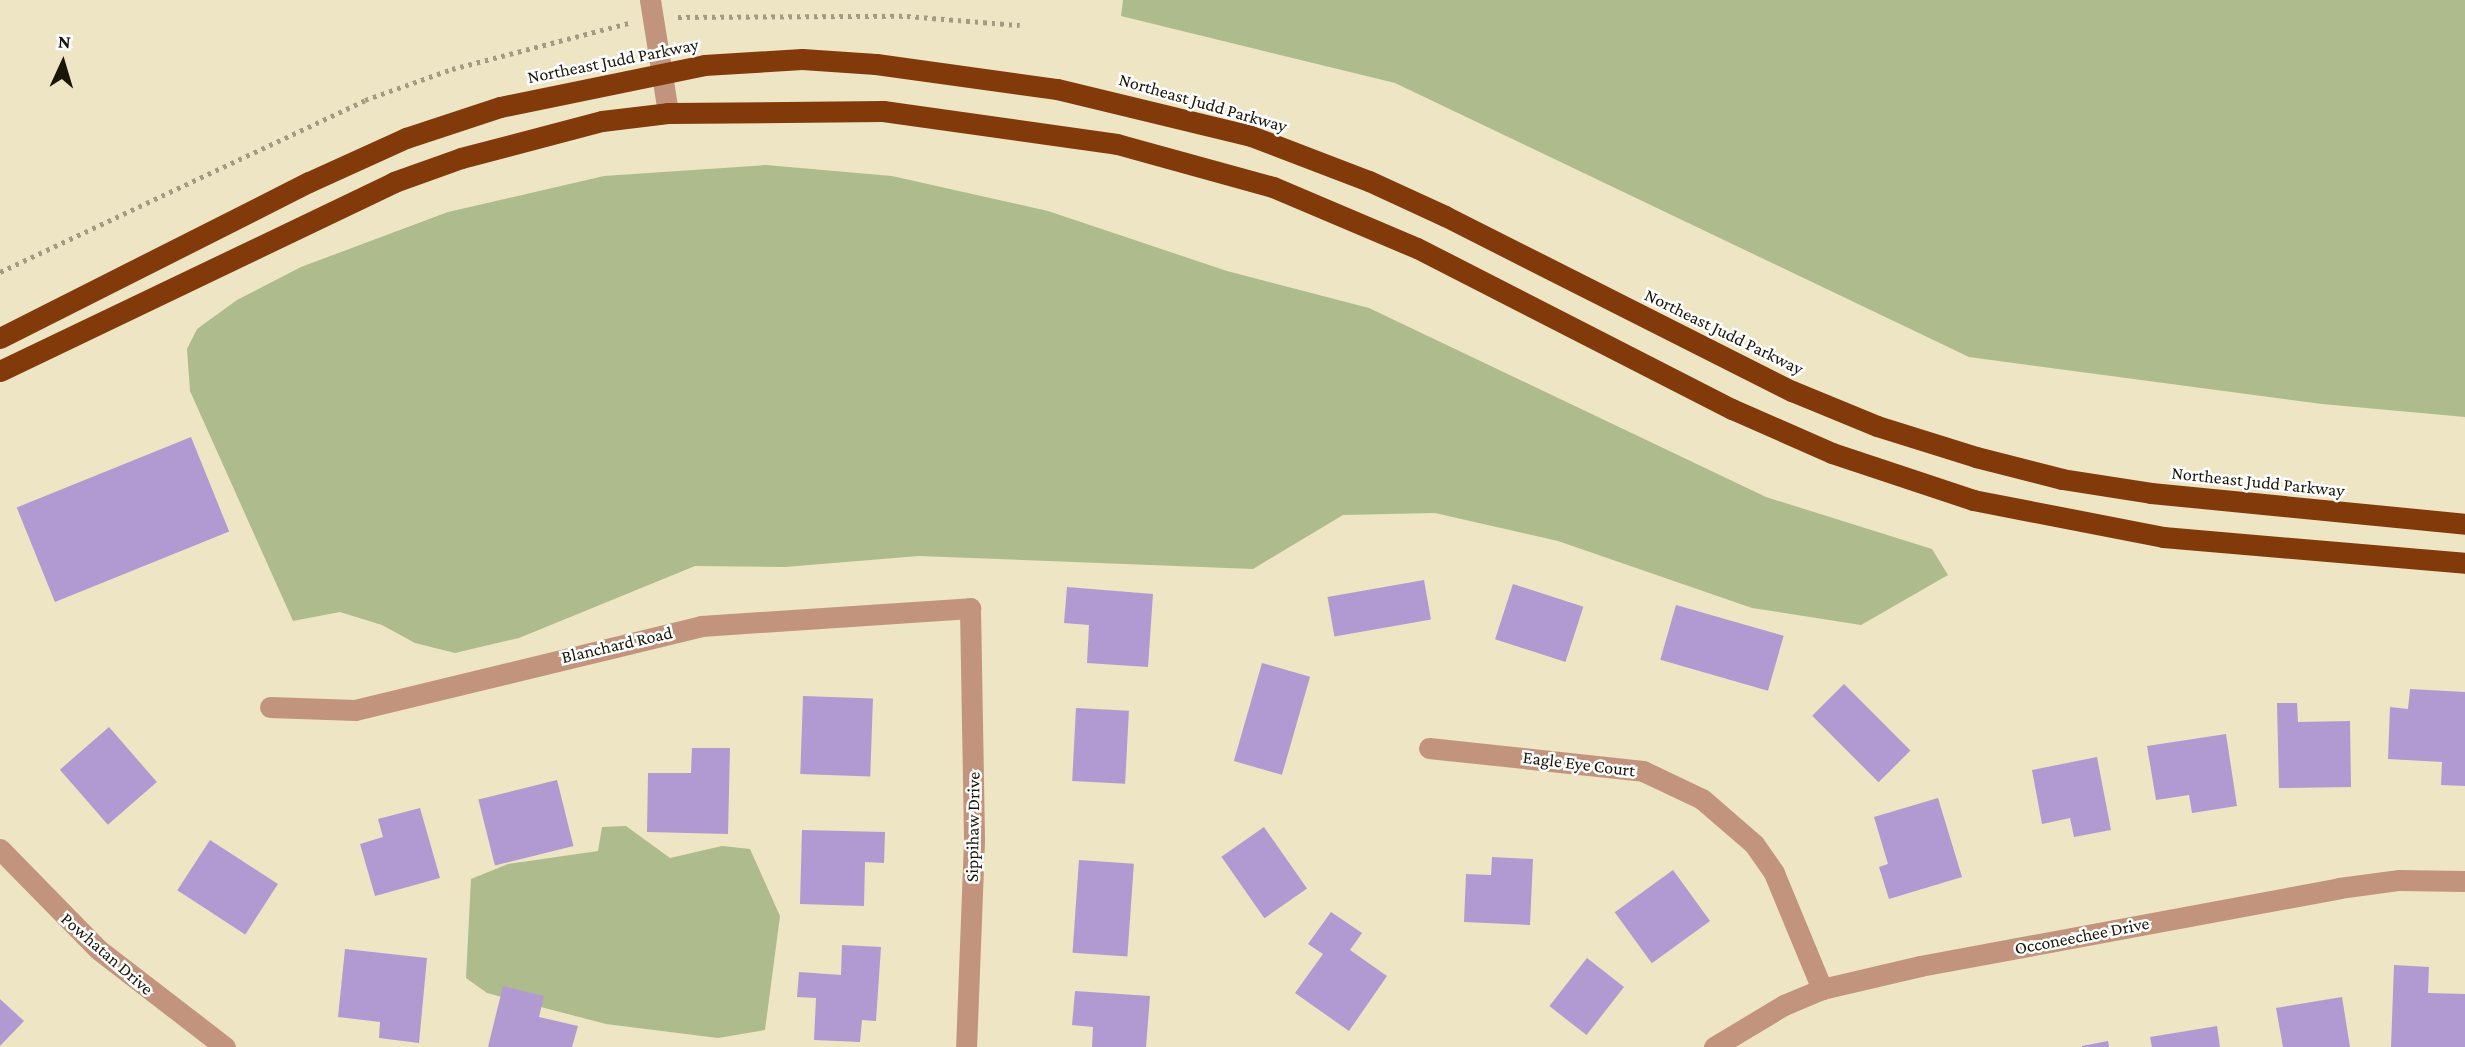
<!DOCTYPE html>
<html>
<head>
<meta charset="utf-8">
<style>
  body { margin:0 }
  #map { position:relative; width:2465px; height:1047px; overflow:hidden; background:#ede5c3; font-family:"Crimson Pro",serif }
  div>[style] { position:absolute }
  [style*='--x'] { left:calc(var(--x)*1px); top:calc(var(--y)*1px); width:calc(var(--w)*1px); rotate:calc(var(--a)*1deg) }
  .green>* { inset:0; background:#aebc8d }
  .building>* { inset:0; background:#b19ad1; transform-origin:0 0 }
  .path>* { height:4.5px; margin-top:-2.25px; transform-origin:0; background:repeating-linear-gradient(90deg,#a29b81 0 3.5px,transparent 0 8.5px) }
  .street>* { height:21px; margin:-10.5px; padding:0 10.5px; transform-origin:10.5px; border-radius:10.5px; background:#c2947d }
  .highway>* { height:21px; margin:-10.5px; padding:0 10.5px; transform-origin:10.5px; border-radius:10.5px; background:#833a0a }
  span { translate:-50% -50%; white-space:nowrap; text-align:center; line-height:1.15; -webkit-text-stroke:5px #fff; paint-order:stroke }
  .street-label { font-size:18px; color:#191609 }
  .north { position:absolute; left:28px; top:28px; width:70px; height:70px; -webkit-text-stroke:5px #fff; paint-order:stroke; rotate:4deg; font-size:19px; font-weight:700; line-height:28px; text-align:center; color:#191609 }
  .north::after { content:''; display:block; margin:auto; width:24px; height:32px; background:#191609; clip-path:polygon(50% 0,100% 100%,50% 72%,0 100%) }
</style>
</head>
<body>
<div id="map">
  <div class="green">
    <i style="clip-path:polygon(1123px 0,2465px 0,2465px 417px,2322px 404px,1969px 357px,1395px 83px,1121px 16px)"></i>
    <i style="clip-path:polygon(766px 165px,892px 176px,1048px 211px,1227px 271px,1369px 308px,1766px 497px,1932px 549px,1948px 575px,1861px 625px,1752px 608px,1558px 541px,1435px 513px,1343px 515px,1253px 569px,919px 556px,785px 567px,695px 566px,519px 638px,455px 653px,415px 643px,382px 625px,340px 612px,293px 621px,190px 391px,187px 349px,197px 329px,237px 300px,301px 267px,448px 212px,604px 176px)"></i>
    <i style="clip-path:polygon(626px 826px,670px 858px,722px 846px,750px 849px,780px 916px,765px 1030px,718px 1038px,606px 1024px,487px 993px,466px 978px,471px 879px,508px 864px,598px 851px,602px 827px)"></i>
  </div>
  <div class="building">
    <i style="left:191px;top:437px;width:102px;height:188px;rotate:68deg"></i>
    <i style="left:1424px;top:580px;width:40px;height:98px;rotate:80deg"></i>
    <i style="left:1513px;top:584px;width:74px;height:58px;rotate:18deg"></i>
    <i style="clip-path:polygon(1067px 587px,1153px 594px,1148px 667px,1087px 663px,1089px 625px,1064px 623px)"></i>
    <i style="left:1676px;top:605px;width:112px;height:57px;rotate:16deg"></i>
    <i style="left:1262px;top:663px;width:50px;height:102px;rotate:16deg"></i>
    <i style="left:1844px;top:684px;width:94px;height:45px;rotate:45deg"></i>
    <i style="clip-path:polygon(2410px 689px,2465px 692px,2465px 786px,2441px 785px,2442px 762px,2388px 759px,2390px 707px,2408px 709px)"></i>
    <i style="left:803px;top:696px;width:70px;height:78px;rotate:2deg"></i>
    <i style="clip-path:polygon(2277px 703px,2297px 703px,2298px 722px,2350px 721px,2351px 787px,2279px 788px)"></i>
    <i style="left:1076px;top:708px;width:53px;height:73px;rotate:3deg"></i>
    <i style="left:109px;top:727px;width:73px;height:65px;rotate:49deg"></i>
    <i style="clip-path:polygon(2226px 734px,2237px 806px,2192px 813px,2189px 795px,2156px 800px,2147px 746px)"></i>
    <i style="clip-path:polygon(692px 748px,730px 748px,728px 834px,647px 832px,648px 773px,691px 773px)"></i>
    <i style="clip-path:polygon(2097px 757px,2111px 830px,2074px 837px,2070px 818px,2042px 824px,2032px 770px)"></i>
    <i style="left:557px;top:780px;width:68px;height:81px;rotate:76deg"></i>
    <i style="clip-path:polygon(1938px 798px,1962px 877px,1889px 899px,1879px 867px,1888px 864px,1874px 817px)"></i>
    <i style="clip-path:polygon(420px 808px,440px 878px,375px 896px,360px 844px,383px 837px,378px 819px)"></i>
    <i style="left:1264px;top:827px;width:75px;height:52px;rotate:55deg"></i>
    <i style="clip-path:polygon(802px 830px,885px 832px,884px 863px,865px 862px,864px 906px,800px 904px)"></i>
    <i style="left:210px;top:840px;width:81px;height:60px;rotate:33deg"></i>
    <i style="clip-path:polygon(1492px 857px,1533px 859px,1530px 925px,1464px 922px,1466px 874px,1491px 875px)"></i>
    <i style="left:1079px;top:860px;width:55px;height:93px;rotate:4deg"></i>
    <i style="left:1673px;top:870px;width:63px;height:72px;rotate:54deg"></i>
    <i style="clip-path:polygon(1331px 912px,1362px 933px,1350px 950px,1387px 976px,1349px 1031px,1295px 993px,1323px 954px,1308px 944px)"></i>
    <i style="clip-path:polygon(842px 945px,881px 947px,876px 1021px,862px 1020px,860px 1042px,814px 1040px,816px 998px,797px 997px,799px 972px,841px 975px)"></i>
    <i style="clip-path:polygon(345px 949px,427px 958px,419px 1043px,379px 1038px,380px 1022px,338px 1017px)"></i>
    <i style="left:1587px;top:958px;width:47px;height:61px;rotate:38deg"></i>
    <i style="clip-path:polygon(2394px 965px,2429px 967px,2428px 993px,2465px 994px,2465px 1047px,2391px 1047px)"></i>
    <i style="clip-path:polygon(503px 986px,544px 996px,539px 1017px,578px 1026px,572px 1047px,488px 1047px)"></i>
    <i style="clip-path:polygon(1075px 991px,1150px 996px,1146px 1047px,1092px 1047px,1093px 1027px,1072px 1025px)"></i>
    <i style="clip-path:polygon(2342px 997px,2350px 1047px,2283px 1047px,2276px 1008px)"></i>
    <i style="clip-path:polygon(0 999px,24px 1021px,0 1046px)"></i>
    <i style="clip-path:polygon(2217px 1026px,2220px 1047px,2152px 1047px,2150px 1037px)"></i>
    <i style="clip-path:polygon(2108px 1041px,2109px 1047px,2082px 1047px,2082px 1046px)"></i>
  </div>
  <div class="path">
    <i style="--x:678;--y:17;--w:229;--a:-0.3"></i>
    <i style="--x:907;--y:16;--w:113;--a:4.6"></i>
    <i style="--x:0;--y:272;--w:403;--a:-25.2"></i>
    <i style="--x:365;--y:100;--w:92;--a:-19.6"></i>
    <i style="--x:452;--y:69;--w:182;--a:-14.6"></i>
  </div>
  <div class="street">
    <i style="--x:650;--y:0;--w:114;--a:80.9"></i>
    <i style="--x:270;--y:707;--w:85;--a:2"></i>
    <i style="--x:355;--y:710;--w:356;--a:-13.6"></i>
    <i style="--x:701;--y:626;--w:270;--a:-3.8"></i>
    <i style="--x:970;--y:608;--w:233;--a:89"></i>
    <i style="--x:974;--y:841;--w:206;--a:92.2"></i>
    <i style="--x:1429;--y:748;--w:215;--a:6.1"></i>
    <i style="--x:1643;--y:771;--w:65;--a:25.4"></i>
    <i style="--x:1702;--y:799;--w:69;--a:40.9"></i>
    <i style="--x:1754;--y:844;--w:35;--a:55"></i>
    <i style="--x:1774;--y:873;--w:126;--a:67.5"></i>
    <i style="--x:0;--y:849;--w:141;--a:45.6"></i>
    <i style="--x:99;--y:950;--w:159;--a:37.6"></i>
    <i style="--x:1714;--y:1047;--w:82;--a:-31"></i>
    <i style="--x:1784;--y:1005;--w:41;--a:-22.8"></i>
    <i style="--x:1822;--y:989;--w:101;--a:-13.2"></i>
    <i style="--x:1920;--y:966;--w:426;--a:-10.5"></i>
    <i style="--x:2339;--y:888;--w:61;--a:-7.6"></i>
    <i style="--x:2399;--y:880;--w:66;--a:0.9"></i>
  </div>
  <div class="highway">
    <i style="--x:0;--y:338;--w:346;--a:-26.8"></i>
    <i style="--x:309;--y:182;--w:107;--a:-24.4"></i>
    <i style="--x:406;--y:138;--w:99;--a:-18.3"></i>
    <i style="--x:500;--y:107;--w:208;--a:-11.6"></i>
    <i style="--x:704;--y:65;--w:98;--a:-3.5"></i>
    <i style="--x:802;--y:59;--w:74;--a:3.9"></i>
    <i style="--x:876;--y:64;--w:183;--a:7.9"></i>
    <i style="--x:1057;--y:89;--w:200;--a:13.6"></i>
    <i style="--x:1251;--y:136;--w:126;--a:20.9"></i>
    <i style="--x:1369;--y:181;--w:84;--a:24.7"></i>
    <i style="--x:1445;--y:216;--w:389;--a:26.8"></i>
    <i style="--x:1792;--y:391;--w:92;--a:22.4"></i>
    <i style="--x:1877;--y:426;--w:104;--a:17.4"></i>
    <i style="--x:1976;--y:457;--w:89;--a:14.3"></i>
    <i style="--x:2062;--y:479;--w:90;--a:8.9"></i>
    <i style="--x:2151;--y:493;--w:316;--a:5.6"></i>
    <i style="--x:0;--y:371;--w:437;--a:-25.6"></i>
    <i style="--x:394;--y:182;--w:71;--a:-19.7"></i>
    <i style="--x:461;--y:158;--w:146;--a:-14.7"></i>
    <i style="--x:602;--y:121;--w:66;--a:-6.9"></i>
    <i style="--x:668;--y:113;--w:215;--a:-0.5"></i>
    <i style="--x:883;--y:111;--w:236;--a:8"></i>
    <i style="--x:1117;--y:144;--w:162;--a:15.4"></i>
    <i style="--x:1273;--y:187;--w:156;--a:23"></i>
    <i style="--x:1417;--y:248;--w:354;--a:27.1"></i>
    <i style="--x:1732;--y:409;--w:109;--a:23.7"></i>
    <i style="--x:1832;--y:453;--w:149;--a:18.4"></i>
    <i style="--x:1973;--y:500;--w:194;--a:11"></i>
    <i style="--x:2163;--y:537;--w:303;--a:4.9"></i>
  </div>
  <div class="street-label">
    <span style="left:613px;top:61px;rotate:-11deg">Northeast Judd Parkway</span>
    <span style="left:1203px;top:103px;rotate:16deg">Northeast Judd Parkway</span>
    <span style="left:1724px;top:332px;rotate:26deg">Northeast Judd Parkway</span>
    <span style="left:2258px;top:482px;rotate:6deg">Northeast Judd Parkway</span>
    <span style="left:617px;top:645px;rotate:-13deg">Blanchard Road</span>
    <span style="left:1579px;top:764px;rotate:7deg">Eagle Eye Court</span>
    <span style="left:973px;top:827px;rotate:-89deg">Sippihaw Drive</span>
    <span style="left:2082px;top:936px;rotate:-11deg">Occoneechee Drive</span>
    <span style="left:107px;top:954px;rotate:41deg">Powhatan Drive</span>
  </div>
  <div class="north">N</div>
</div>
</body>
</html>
